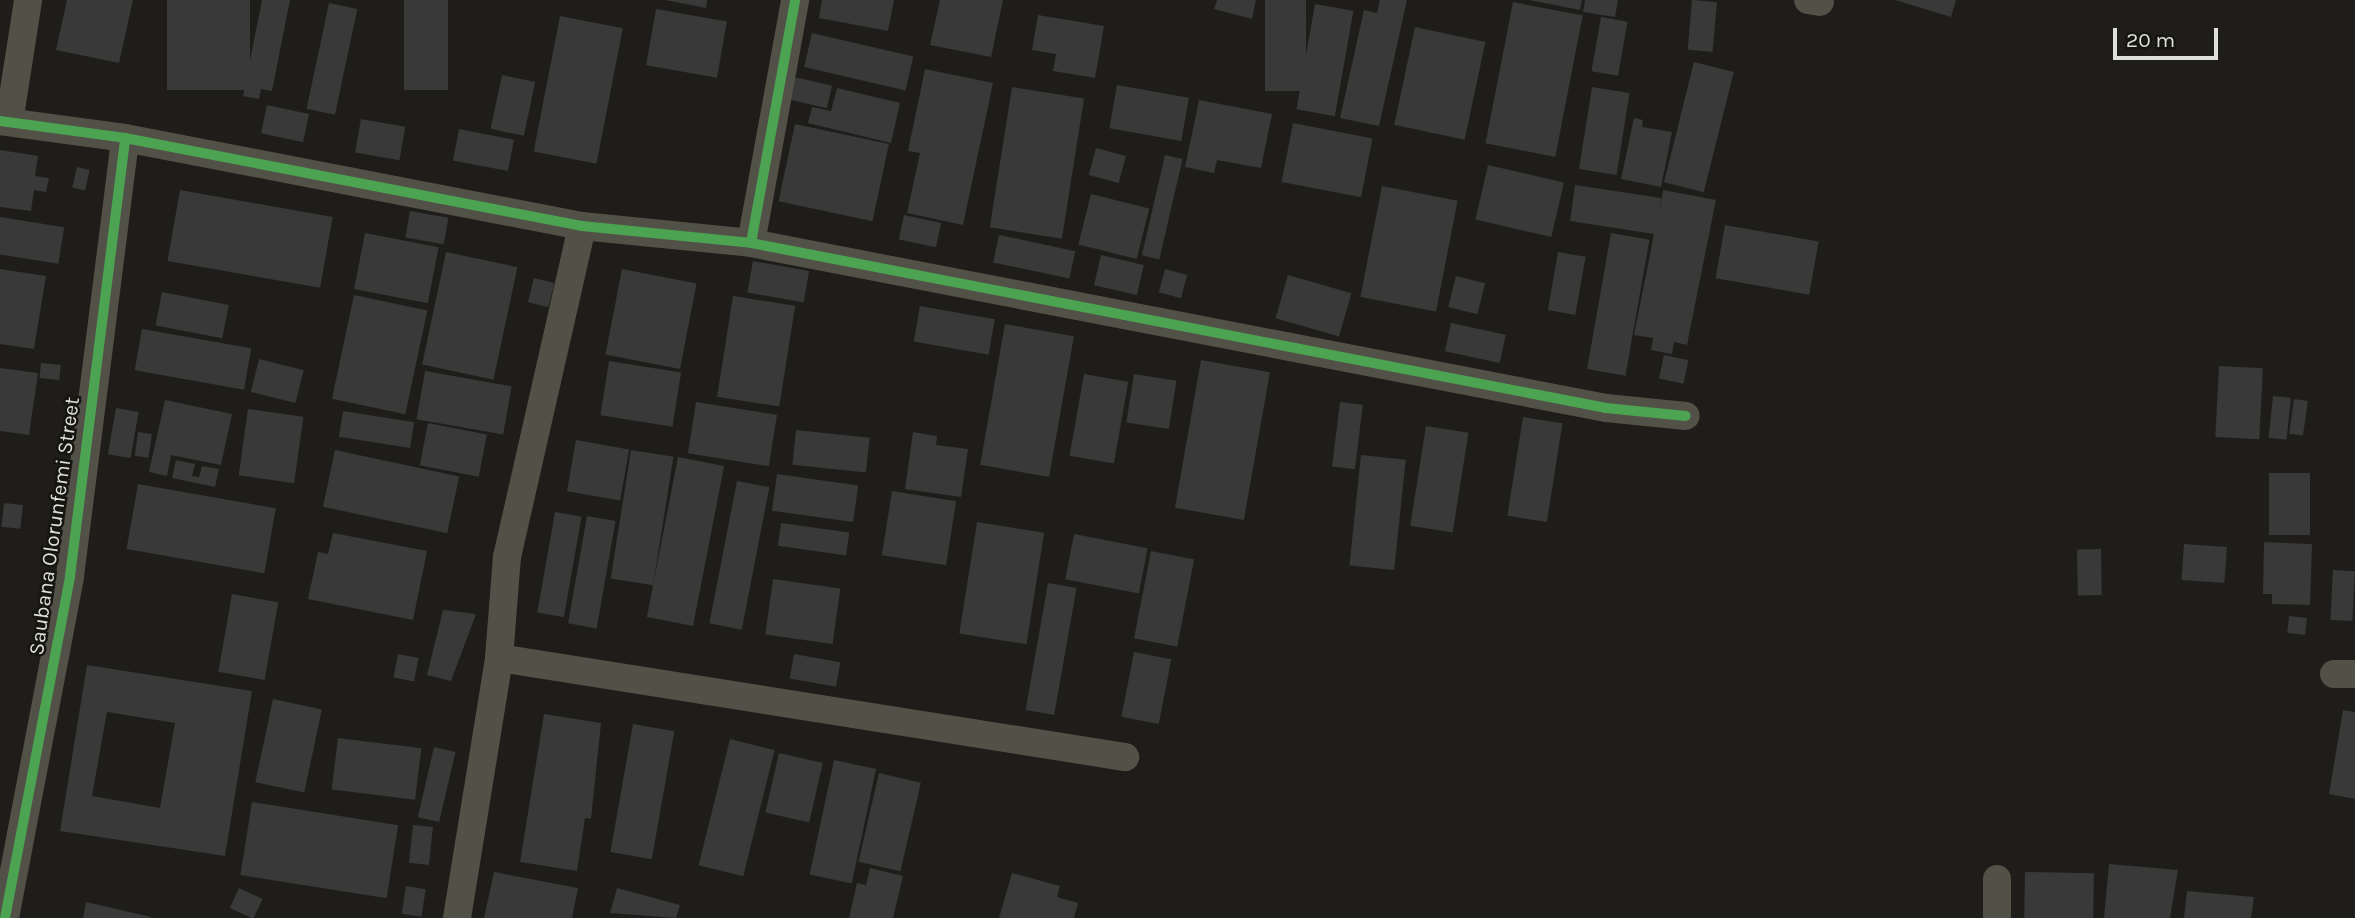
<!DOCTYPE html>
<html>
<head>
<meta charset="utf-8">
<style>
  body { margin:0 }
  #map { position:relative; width:2355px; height:918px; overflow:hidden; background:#1e1d19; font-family:Karla,sans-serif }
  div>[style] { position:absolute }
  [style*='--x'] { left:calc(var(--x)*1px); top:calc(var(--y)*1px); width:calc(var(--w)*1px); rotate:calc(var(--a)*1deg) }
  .building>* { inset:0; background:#383938; transform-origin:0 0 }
  .minor>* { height:28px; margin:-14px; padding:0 14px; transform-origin:14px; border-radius:14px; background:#525147 }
  .cycleway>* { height:10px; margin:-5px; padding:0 5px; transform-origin:5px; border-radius:5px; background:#4ca352 }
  span { translate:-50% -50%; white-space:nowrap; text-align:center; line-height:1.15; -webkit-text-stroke:5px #16150f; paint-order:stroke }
  .street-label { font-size:21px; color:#dfdfdb }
  .scale { position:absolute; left:2113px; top:28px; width:105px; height:32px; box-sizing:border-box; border:4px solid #dfdfdb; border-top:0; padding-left:9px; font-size:21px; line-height:24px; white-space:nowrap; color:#dfdfdb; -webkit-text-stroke:5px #16150f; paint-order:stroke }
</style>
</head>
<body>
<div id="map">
  <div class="building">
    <i style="clip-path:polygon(67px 0,133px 0,119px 63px,56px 50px)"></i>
    <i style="left:167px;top:0;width:83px;height:90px"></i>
    <i style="clip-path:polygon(262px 0,290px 0,272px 91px,261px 89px,259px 99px,243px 96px)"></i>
    <i style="left:404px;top:0;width:44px;height:90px"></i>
    <i style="clip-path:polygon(665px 0,707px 0,706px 8px)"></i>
    <i style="clip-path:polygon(822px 0,894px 0,888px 31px,819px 18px)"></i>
    <i style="clip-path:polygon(940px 0,1003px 0,991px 57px,930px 45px)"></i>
    <i style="clip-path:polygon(1217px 0,1256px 0,1252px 19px,1214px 9px)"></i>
    <i style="left:1265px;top:0;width:41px;height:91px"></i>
    <i style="clip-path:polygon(1380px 0,1407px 0,1379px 126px,1340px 118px,1364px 10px,1377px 13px)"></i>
    <i style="clip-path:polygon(1529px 0,1582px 0,1580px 10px)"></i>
    <i style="clip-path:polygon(1585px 0,1618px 0,1615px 17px,1583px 12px)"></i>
    <i style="left:1692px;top:0;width:25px;height:50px;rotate:5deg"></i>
    <i style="clip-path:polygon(1895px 0,1956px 0,1951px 17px)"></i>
    <i style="left:1513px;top:2px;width:71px;height:144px;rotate:11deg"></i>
    <i style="left:329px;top:3px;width:29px;height:108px;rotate:12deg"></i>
    <i style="left:1315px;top:4px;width:39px;height:107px;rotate:10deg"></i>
    <i style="left:656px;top:9px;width:72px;height:57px;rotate:10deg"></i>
    <i style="clip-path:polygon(1038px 15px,1104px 26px,1095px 78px,1053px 71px,1056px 54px,1032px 50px)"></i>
    <i style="left:560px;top:16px;width:64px;height:138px;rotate:11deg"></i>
    <i style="left:1601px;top:17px;width:27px;height:55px;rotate:10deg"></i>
    <i style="left:1415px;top:27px;width:72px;height:100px;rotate:12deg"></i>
    <i style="left:812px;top:33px;width:104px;height:35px;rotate:13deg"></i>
    <i style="left:1694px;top:62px;width:41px;height:124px;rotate:14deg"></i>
    <i style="clip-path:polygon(925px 69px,993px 83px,963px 225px,907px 213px,920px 153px,908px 151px)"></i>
    <i style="left:502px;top:75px;width:34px;height:55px;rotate:12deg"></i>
    <i style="left:794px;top:77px;width:39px;height:23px;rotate:13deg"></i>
    <i style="left:1117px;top:85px;width:73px;height:44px;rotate:10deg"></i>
    <i style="left:1012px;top:87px;width:73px;height:142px;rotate:9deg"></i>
    <i style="left:1592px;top:87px;width:38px;height:83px;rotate:9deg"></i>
    <i style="clip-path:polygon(837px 88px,900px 103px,891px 143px,808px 123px,812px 107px,831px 111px)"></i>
    <i style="clip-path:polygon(1199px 100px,1272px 114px,1261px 168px,1217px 160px,1214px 173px,1185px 167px)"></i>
    <i style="left:267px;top:105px;width:43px;height:29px;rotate:12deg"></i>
    <i style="clip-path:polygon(1634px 118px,1643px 120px,1642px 127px,1672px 132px,1661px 187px,1621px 179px)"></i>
    <i style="left:361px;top:119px;width:45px;height:34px;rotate:10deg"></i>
    <i style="left:1293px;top:123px;width:81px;height:60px;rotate:11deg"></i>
    <i style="left:795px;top:124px;width:96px;height:79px;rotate:12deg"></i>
    <i style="left:459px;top:129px;width:56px;height:32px;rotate:11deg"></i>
    <i style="left:1096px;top:148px;width:31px;height:28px;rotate:15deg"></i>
    <i style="clip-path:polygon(0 150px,38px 156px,35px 176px,49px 178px,46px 192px,34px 190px,31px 211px,0 207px)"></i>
    <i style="left:1165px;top:155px;width:18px;height:103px;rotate:13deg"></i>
    <i style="left:1488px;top:165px;width:78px;height:56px;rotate:13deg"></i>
    <i style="left:77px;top:167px;width:13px;height:21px;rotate:13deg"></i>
    <i style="clip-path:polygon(1575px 185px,1661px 198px,1660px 209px,1663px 190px,1716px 200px,1687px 345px,1674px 342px,1672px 354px,1651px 350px,1653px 338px,1634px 335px,1654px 234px,1570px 221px)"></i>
    <i style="left:1382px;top:186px;width:77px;height:113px;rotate:11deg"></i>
    <i style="left:180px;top:190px;width:155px;height:72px;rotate:10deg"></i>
    <i style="left:1091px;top:194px;width:60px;height:52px;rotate:14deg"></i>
    <i style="left:410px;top:211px;width:39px;height:27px;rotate:10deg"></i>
    <i style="left:904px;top:215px;width:38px;height:25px;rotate:12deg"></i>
    <i style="left:0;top:217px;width:65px;height:37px;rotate:9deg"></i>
    <i style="left:1725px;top:225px;width:95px;height:54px;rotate:10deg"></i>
    <i style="left:365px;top:233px;width:75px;height:57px;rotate:11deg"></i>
    <i style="left:1611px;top:233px;width:39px;height:138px;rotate:10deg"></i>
    <i style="left:999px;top:235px;width:78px;height:28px;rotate:12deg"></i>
    <i style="left:446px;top:252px;width:73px;height:115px;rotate:12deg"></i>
    <i style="left:1558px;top:252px;width:28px;height:59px;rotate:10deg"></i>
    <i style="left:1101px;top:255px;width:44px;height:31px;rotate:13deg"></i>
    <i style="left:753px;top:261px;width:57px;height:32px;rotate:10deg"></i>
    <i style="clip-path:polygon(0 269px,46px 276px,34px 349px,0 344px)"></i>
    <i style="left:622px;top:269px;width:76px;height:87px;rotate:11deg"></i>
    <i style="left:1165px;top:269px;width:23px;height:24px;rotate:15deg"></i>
    <i style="left:1288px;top:275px;width:66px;height:45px;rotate:16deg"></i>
    <i style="left:1456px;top:276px;width:30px;height:32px;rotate:14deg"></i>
    <i style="left:534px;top:278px;width:21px;height:25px;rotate:14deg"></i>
    <i style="left:162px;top:292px;width:68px;height:34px;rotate:11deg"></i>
    <i style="left:354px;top:295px;width:75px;height:106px;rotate:12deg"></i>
    <i style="left:733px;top:296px;width:63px;height:102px;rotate:9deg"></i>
    <i style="left:920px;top:306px;width:76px;height:36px;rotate:10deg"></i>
    <i style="left:1451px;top:323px;width:56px;height:29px;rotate:12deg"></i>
    <i style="left:1005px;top:324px;width:70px;height:143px;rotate:10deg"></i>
    <i style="left:142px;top:329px;width:111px;height:42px;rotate:10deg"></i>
    <i style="left:1664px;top:355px;width:25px;height:24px;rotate:12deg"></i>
    <i style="left:259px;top:359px;width:46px;height:34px;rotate:14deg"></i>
    <i style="left:1201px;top:360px;width:70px;height:150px;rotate:10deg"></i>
    <i style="left:609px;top:361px;width:73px;height:55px;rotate:9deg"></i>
    <i style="left:41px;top:363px;width:20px;height:15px;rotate:6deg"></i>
    <i style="left:2219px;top:366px;width:44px;height:71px;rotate:3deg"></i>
    <i style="clip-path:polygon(0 368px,38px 373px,29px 435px,0 431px)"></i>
    <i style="left:425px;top:371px;width:88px;height:49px;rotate:10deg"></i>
    <i style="left:1084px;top:374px;width:45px;height:83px;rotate:10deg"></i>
    <i style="left:1134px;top:374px;width:43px;height:49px;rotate:9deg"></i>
    <i style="left:2273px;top:396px;width:18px;height:42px;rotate:6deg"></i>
    <i style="left:2294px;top:399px;width:14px;height:35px;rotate:8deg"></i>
    <i style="clip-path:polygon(165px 400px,232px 414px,221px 465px,171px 455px,167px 476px,149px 472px)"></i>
    <i style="left:696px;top:402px;width:82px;height:52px;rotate:9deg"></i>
    <i style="left:1340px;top:402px;width:23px;height:65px;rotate:7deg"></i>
    <i style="left:116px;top:408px;width:23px;height:47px;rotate:10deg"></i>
    <i style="left:248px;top:409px;width:56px;height:67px;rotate:8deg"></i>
    <i style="left:343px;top:411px;width:72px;height:26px;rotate:9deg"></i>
    <i style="left:1523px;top:417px;width:40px;height:100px;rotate:9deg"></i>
    <i style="left:428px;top:423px;width:60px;height:43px;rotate:11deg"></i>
    <i style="left:1426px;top:426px;width:43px;height:101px;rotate:9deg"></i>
    <i style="left:796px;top:430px;width:74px;height:35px;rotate:6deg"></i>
    <i style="left:138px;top:432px;width:14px;height:24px;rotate:8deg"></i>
    <i style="clip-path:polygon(913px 432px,937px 436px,936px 445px,968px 449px,961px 497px,905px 489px)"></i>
    <i style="left:576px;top:440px;width:54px;height:52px;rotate:10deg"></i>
    <i style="left:335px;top:450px;width:127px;height:58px;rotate:12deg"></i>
    <i style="left:631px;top:450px;width:43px;height:130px;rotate:9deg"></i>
    <i style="left:1361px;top:455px;width:45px;height:111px;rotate:6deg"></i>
    <i style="left:678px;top:457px;width:47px;height:163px;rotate:11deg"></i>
    <i style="clip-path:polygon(176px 460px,195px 464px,192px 476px,199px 477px,202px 466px,219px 469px,215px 487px,172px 478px)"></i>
    <i style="left:2269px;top:473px;width:41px;height:62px"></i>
    <i style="left:777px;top:474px;width:82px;height:37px;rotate:8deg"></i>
    <i style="left:737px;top:481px;width:33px;height:145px;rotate:11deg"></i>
    <i style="left:138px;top:484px;width:140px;height:66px;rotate:10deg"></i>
    <i style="left:892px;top:491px;width:65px;height:65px;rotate:9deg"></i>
    <i style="left:4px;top:503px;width:19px;height:24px;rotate:6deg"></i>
    <i style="left:555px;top:512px;width:27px;height:102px;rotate:10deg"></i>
    <i style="left:587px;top:516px;width:29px;height:109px;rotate:10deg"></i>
    <i style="left:977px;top:522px;width:68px;height:113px;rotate:9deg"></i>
    <i style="left:781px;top:523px;width:69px;height:23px;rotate:8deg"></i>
    <i style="clip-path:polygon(333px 533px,427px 551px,413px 620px,308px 599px,318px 552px,328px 554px)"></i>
    <i style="left:1074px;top:534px;width:75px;height:46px;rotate:11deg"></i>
    <i style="clip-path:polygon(2264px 542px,2312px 544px,2310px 605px,2272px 604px,2272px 594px,2263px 594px)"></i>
    <i style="left:2184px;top:544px;width:43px;height:36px;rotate:4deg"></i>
    <i style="left:2101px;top:549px;width:46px;height:24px;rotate:89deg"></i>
    <i style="left:1151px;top:551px;width:44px;height:89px;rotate:11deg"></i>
    <i style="left:2333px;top:570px;width:22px;height:50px;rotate:3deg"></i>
    <i style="left:773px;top:579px;width:68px;height:56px;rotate:8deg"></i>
    <i style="left:1048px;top:583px;width:29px;height:129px;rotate:10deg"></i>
    <i style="left:232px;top:594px;width:47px;height:79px;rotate:10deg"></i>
    <i style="clip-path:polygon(443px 610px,476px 614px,451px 681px,427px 675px)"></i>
    <i style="left:2289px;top:616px;width:18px;height:17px;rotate:6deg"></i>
    <i style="left:1134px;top:652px;width:38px;height:66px;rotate:11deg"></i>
    <i style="left:398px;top:654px;width:21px;height:24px;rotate:11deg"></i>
    <i style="left:794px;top:654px;width:47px;height:25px;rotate:10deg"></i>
    <i style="clip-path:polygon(evenodd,87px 665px,252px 691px,225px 856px,60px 831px,87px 665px,107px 712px,175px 723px,160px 808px,92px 796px,107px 712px)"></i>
    <i style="left:273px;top:699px;width:50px;height:85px;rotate:12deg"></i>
    <i style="clip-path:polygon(2343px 710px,2355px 712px,2355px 799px,2329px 794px)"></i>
    <i style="clip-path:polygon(544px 714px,601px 723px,591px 819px,585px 818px,577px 871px,520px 862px)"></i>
    <i style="left:633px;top:724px;width:42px;height:130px;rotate:10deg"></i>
    <i style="left:338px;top:738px;width:84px;height:52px;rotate:7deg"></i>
    <i style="left:730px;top:739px;width:46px;height:130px;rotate:14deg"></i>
    <i style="left:434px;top:747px;width:22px;height:72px;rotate:13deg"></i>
    <i style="left:779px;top:753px;width:45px;height:61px;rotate:13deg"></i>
    <i style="left:834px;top:760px;width:43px;height:117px;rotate:12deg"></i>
    <i style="left:879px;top:773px;width:43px;height:91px;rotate:13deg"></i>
    <i style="left:252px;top:802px;width:148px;height:74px;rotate:9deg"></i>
    <i style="left:413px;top:825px;width:20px;height:38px;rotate:6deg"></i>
    <i style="clip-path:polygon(2109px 864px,2178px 870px,2170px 918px,2104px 918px)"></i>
    <i style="clip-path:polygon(870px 868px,903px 876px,893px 918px,849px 918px,857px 883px,866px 885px)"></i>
    <i style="clip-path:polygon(494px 872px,578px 888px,572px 918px,484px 918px)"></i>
    <i style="left:2025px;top:872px;width:69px;height:46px;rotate:1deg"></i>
    <i style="clip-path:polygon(1012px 873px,1060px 886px,1057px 897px,1078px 903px,1074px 918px,999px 918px)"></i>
    <i style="left:406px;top:886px;width:20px;height:28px;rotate:9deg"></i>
    <i style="left:239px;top:888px;width:26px;height:22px;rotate:25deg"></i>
    <i style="clip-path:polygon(617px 888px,680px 905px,676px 918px,610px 913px)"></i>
    <i style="clip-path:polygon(2187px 891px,2254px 897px,2251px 918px,2184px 918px)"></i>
    <i style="clip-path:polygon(86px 902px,151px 917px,151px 918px,83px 918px)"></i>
  </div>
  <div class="minor">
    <i style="--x:1808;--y:0;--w:12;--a:9"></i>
    <i style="--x:0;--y:121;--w:126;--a:7.7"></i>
    <i style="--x:125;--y:138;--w:465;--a:10.9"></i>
    <i style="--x:582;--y:226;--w:170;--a:5.7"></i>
    <i style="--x:751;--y:243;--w:247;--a:-79.7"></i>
    <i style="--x:9;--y:122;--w:123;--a:-81.1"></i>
    <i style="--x:751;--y:243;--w:871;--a:10.92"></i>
    <i style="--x:1606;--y:408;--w:80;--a:5.7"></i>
    <i style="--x:499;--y:658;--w:634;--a:8.99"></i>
    <i style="--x:2334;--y:674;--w:21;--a:0"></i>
    <i style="--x:5;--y:918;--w:348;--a:-79.2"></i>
    <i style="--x:70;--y:576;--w:441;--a:-82.8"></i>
    <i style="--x:457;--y:918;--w:263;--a:-80.8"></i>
    <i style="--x:499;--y:658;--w:101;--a:-85.5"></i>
    <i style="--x:507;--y:557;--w:339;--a:-77.2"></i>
    <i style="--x:1997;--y:918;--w:39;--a:-90"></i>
  </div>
  <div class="cycleway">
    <i style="--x:0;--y:121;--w:126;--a:7.7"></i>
    <i style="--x:125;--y:138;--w:465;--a:10.9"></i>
    <i style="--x:582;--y:226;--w:170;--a:5.7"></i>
    <i style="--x:751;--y:243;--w:247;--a:-79.7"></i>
    <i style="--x:751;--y:243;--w:871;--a:10.92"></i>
    <i style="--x:1606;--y:408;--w:80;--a:5.7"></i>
    <i style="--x:5;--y:918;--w:348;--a:-79.2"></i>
    <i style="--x:70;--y:576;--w:441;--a:-82.8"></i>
  </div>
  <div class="street-label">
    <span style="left:54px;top:526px;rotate:-82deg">Saubana Olorunfemi Street</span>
  </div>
  <div class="scale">20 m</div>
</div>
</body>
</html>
